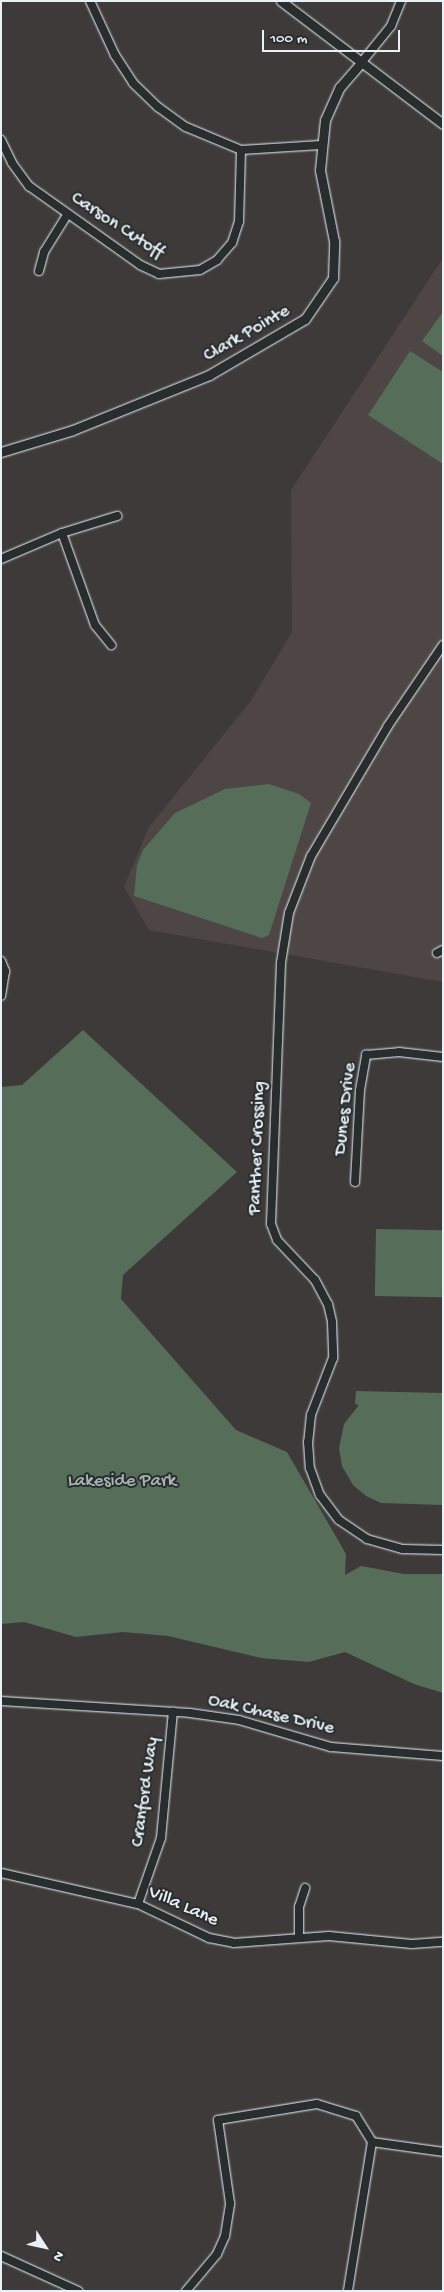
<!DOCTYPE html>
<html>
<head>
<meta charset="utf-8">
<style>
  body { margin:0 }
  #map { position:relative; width:444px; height:2292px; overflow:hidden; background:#3d3a39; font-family:"Gochi Hand",sans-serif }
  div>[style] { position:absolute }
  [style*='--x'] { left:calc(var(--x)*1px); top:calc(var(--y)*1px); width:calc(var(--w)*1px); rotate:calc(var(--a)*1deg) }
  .built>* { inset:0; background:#4d4644 }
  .green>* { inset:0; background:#566d59; transform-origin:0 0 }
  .roads { filter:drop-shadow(0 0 1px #e8f1f8) drop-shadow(0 0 1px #e8f1f8) }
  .minor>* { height:8px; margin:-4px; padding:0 4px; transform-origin:4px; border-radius:4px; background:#2a2d2e }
  .tertiary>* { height:9px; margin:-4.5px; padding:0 4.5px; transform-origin:4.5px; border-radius:4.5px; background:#2a2d2e }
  span { translate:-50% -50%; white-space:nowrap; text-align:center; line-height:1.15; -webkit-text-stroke:4px #2a2d2e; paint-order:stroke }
  .street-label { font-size:19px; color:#e8f1f8 }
  .park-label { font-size:19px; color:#a6b6b0 }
  .frame { position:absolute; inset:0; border:2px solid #e8f1f8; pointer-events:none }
  .north { position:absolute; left:20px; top:2222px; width:50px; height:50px; -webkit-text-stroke:4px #2a2d2e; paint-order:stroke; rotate:125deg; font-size:14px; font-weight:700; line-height:20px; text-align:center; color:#e8f1f8 }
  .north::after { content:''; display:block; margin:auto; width:18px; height:22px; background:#e8f1f8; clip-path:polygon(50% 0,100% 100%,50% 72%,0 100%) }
  .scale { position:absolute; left:262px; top:30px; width:138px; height:22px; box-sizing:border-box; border:2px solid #e8f1f8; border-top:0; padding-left:6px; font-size:15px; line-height:18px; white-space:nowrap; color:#e8f1f8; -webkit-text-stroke:4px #2a2d2e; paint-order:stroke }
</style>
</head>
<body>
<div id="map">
  <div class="built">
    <i style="clip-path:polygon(443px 258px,443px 982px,149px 930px,124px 887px,149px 827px,250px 702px,292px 632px,291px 490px)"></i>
  </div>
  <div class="green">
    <i style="clip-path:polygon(443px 312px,443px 356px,422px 341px)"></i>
    <i style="clip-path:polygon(410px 351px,443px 372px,443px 464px,368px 415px)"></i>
    <i style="clip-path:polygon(269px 784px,299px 794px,311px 803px,269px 935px,262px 938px,134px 896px,137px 865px,143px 850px,175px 813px,225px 789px)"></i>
    <i style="clip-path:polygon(83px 1030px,237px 1172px,123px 1275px,121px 1299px,236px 1430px,287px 1452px,346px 1554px,345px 1575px,361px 1566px,404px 1574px,443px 1574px,443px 1693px,414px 1684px,345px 1652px,309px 1662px,261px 1658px,168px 1636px,123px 1632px,76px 1637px,24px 1622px,1px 1624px,1px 1087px,22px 1085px)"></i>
    <i style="left:376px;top:1229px;width:67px;height:67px;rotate:1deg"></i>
    <i style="clip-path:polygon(356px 1391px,443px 1393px,443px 1505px,381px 1503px,366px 1496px,353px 1485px,342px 1466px,339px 1448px,344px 1424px,359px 1405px,355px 1404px)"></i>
  </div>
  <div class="roads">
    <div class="minor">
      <i style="--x:90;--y:1;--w:60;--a:65.2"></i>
      <i style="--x:115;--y:55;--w:33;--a:57"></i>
      <i style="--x:133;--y:83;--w:35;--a:44"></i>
      <i style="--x:158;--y:107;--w:34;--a:36"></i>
      <i style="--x:186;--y:127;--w:60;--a:22.7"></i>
      <i style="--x:241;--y:150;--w:80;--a:-3.6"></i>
      <i style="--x:361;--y:63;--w:48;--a:-51"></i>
      <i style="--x:391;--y:26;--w:27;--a:-68"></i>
      <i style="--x:1;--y:140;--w:25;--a:64"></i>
      <i style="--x:12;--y:163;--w:29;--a:54"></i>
      <i style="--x:29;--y:186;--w:136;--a:35.4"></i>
      <i style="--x:140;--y:265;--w:21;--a:25"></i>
      <i style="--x:159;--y:274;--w:41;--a:-5.6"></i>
      <i style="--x:200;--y:270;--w:20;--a:-30"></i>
      <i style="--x:217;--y:260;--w:23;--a:-49"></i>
      <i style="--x:232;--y:243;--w:22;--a:-72"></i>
      <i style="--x:239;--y:222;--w:72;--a:-88.4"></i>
      <i style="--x:39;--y:271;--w:20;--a:-75"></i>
      <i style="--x:44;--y:252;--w:44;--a:-58.1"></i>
      <i style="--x:62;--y:533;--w:98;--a:70.3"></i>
      <i style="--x:95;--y:625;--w:26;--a:51"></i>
      <i style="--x:1;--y:559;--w:66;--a:-23.1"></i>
      <i style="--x:62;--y:533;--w:58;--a:-17.2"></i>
      <i style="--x:443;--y:645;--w:98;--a:124.2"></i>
      <i style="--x:388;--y:726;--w:151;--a:120.6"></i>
      <i style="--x:311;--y:856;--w:61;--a:111.1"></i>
      <i style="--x:289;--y:913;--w:51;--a:99.1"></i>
      <i style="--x:281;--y:963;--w:261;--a:92.2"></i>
      <i style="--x:271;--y:1224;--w:17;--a:69"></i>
      <i style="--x:277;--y:1240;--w:55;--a:46.5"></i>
      <i style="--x:315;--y:1280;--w:27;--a:62"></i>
      <i style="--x:328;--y:1304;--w:18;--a:77"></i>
      <i style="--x:332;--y:1322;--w:36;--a:88"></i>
      <i style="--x:333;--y:1358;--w:61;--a:111.1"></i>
      <i style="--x:311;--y:1415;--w:27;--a:96"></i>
      <i style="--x:308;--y:1442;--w:26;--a:86"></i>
      <i style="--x:310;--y:1468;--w:29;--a:70"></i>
      <i style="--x:320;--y:1495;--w:31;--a:53"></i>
      <i style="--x:339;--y:1520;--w:34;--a:34"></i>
      <i style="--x:367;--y:1539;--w:37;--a:16"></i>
      <i style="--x:403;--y:1549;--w:40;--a:1.4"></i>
      <i style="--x:437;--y:953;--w:7;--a:-27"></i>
      <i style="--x:1;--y:961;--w:11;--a:68"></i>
      <i style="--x:5;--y:971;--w:25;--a:99"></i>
      <i style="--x:355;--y:1182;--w:92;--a:-86.9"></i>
      <i style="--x:360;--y:1090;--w:36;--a:-80"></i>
      <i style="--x:366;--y:1055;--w:33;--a:-5"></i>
      <i style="--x:399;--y:1052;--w:44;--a:6.5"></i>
      <i style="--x:1;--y:1701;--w:189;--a:3.6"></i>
      <i style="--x:190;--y:1713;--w:49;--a:8.1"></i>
      <i style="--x:239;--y:1720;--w:96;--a:16.4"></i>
      <i style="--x:331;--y:1747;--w:112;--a:4.6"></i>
      <i style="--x:1;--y:1873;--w:140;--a:12.8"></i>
      <i style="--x:138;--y:1904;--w:79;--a:25.6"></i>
      <i style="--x:209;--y:1938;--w:25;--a:11"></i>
      <i style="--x:234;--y:1943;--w:95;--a:-4.2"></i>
      <i style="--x:329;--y:1936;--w:83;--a:5.5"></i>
      <i style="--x:412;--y:1944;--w:31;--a:-4"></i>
      <i style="--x:138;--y:1904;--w:70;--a:-70.8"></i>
      <i style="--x:161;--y:1838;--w:127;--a:-84.6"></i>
      <i style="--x:299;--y:1937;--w:30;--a:-90"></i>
      <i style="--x:299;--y:1907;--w:20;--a:-72"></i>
      <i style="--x:372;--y:2142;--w:72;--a:8"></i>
      <i style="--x:1;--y:2256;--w:85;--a:24.4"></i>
      <i style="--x:186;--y:2291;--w:48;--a:-50"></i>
      <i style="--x:217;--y:2254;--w:20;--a:-66"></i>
      <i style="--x:225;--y:2236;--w:33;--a:-81"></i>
      <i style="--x:230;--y:2203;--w:84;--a:-98.2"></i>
      <i style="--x:218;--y:2120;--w:100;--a:-9.2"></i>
      <i style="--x:317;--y:2104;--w:41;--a:17.1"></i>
      <i style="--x:356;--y:2116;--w:31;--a:58"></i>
      <i style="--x:372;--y:2142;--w:151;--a:99.2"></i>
    </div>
    <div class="tertiary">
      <i style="--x:281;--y:1;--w:203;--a:37.2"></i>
      <i style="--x:1;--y:452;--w:75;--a:-17"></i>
      <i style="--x:73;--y:430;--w:147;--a:-22"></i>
      <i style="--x:209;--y:375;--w:111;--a:-30.3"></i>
      <i style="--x:305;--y:319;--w:50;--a:-55.7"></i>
      <i style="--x:333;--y:278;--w:37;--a:-88"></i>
      <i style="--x:334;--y:241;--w:72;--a:-101.2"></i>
      <i style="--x:320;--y:170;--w:50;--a:-84.3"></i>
      <i style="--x:325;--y:120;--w:36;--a:-66"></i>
      <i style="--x:340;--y:87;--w:32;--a:-49"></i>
    </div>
  </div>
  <div class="street-label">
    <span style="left:117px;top:226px;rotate:33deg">Carson Cutoff</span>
    <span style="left:247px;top:334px;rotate:-30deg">Clark Pointe</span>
    <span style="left:346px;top:1109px;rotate:-84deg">Dunes Drive</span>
    <span style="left:258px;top:1148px;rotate:-88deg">Panther Crossing</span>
    <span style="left:271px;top:1715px;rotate:13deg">Oak Chase Drive</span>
    <span style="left:146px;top:1792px;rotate:-82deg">Cranford Way</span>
    <span style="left:183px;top:1907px;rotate:24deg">Villa Lane</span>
  </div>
  <div class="park-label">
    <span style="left:122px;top:1482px">Lakeside Park</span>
  </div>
  <div class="frame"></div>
  <div class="north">N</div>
  <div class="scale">100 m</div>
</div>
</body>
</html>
